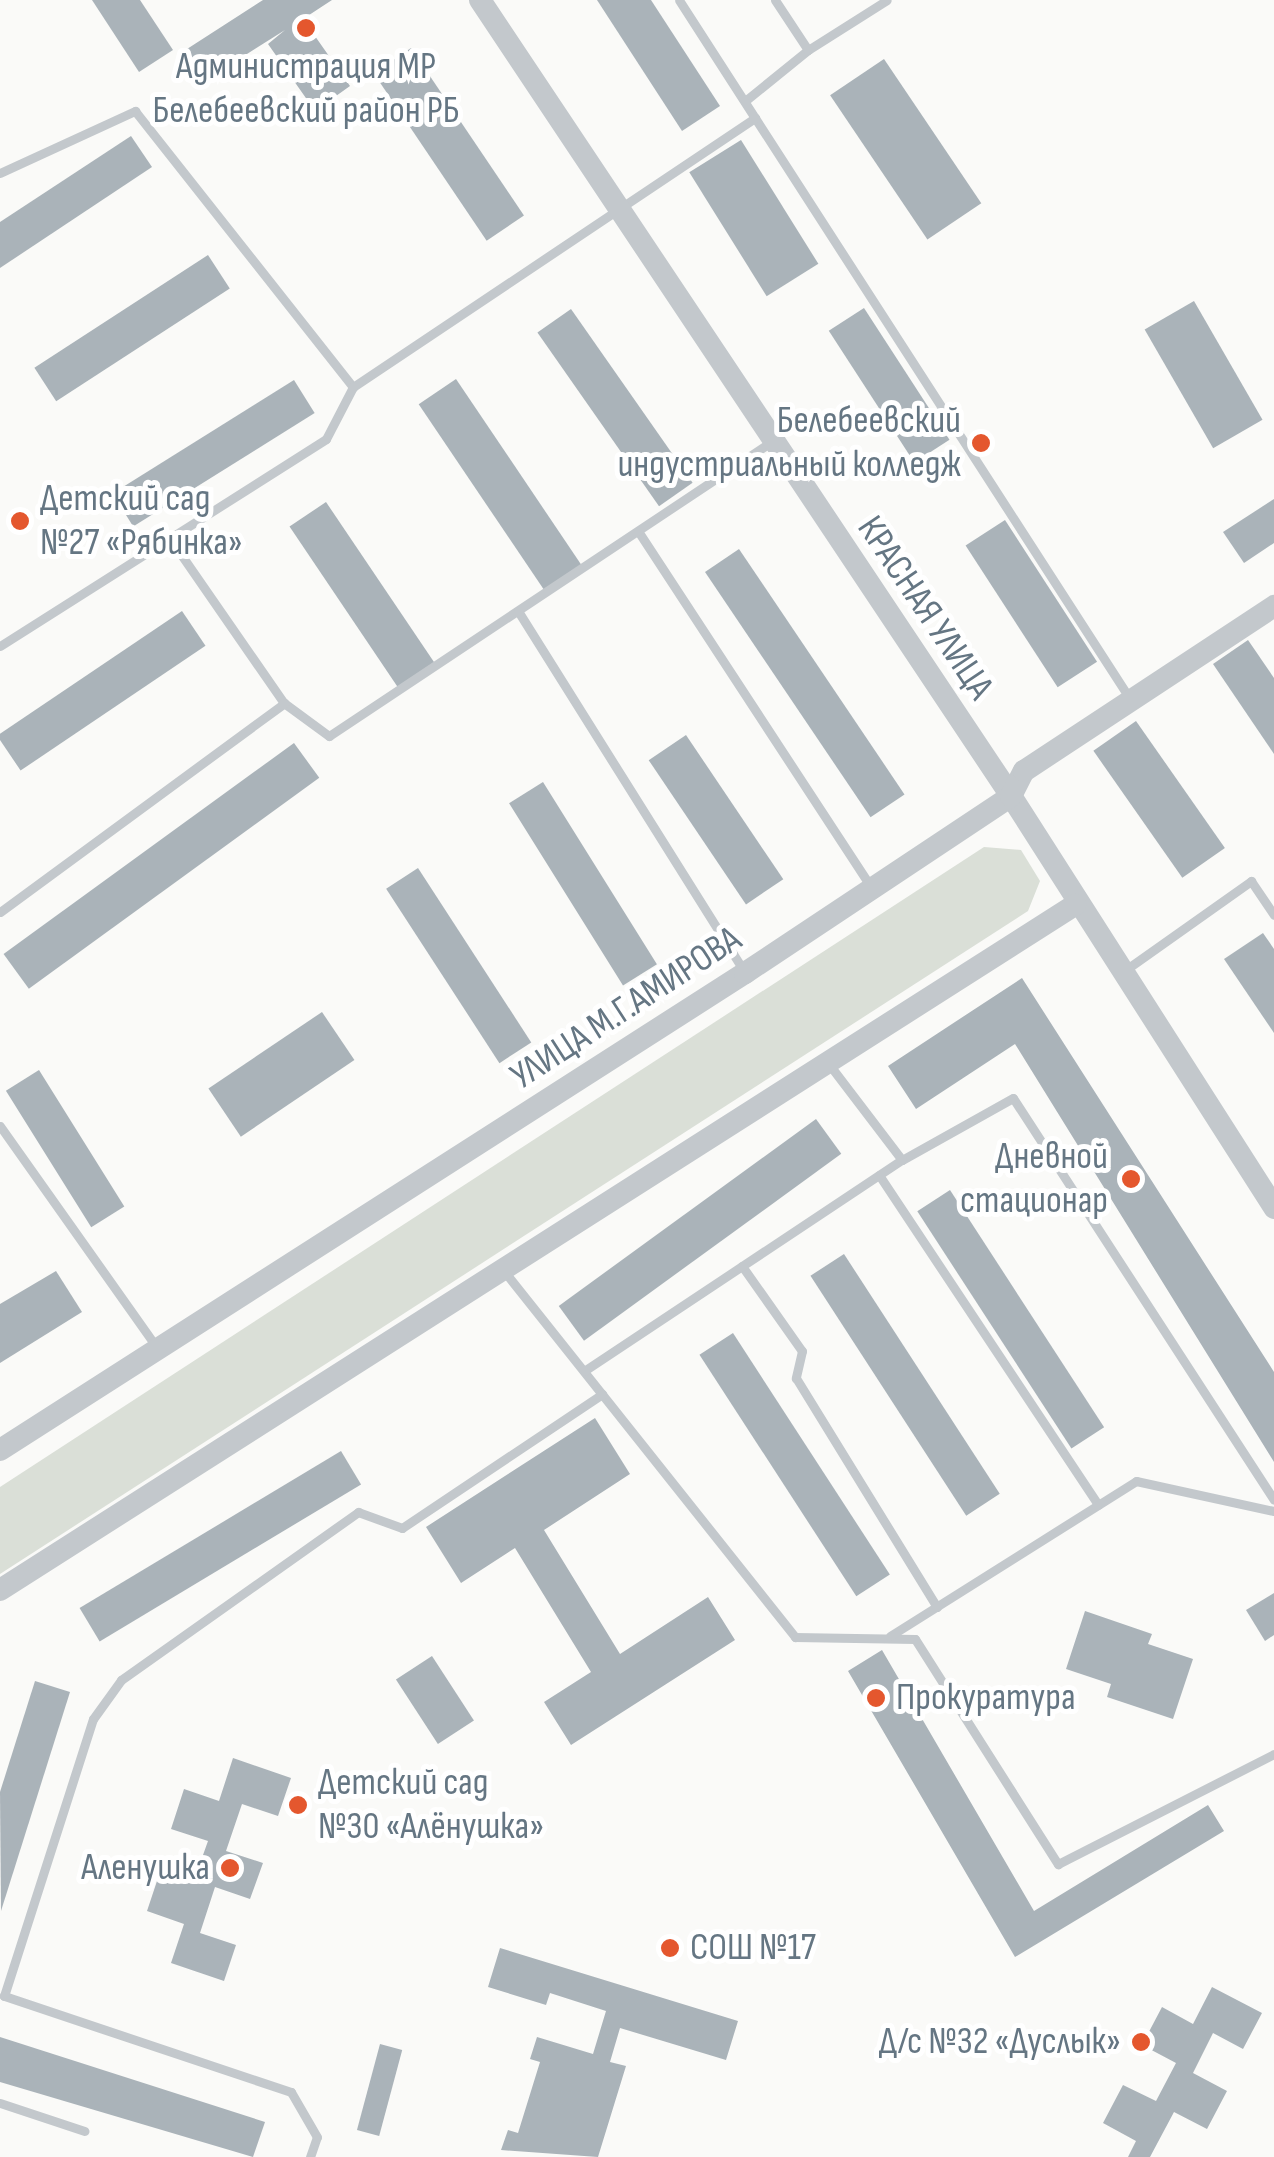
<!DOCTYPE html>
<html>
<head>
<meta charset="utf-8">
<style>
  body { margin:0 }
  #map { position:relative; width:1274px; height:2157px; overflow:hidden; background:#fafaf8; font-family:"Sofia Sans Condensed",sans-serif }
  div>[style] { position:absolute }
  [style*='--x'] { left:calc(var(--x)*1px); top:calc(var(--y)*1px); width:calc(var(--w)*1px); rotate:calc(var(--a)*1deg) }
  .green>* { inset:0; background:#dadfd7 }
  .building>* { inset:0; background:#aab3b9; transform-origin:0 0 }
  .service>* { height:9px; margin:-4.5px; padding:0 4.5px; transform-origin:4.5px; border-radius:4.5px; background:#c3c8cc }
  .tertiary>* { height:22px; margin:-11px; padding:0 11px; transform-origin:11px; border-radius:11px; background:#c3c8cc }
  .dots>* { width:28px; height:28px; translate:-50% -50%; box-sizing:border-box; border:5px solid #fff; border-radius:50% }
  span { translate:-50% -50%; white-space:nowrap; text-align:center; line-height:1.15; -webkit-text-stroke:10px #fff; paint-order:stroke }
  .poi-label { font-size:38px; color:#657683 }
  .right { translate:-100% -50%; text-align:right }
  .left { translate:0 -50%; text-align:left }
  .street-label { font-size:38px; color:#657683 }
</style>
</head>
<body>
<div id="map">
  <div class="green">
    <i style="clip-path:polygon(984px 847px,1021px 850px,1040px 881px,1028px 911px,0 1574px,0 1487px)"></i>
  </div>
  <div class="building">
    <i style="clip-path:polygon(92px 0,140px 0,173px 50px,139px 72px)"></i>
    <i style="clip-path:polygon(263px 0,332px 0,303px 19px,350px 86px,315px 111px,268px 44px,285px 30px,206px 80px,187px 49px)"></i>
    <i style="clip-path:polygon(597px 0,651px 0,720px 106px,682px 131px)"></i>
    <i style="left:411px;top:48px;width:202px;height:45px;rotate:56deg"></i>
    <i style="left:884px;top:59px;width:174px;height:65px;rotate:56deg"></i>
    <i style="clip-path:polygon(131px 136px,152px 167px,0 268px,0 222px)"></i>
    <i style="left:741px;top:140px;width:146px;height:61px;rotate:58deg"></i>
    <i style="left:208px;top:255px;width:40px;height:207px;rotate:57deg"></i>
    <i style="left:1194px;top:301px;width:137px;height:57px;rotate:60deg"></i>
    <i style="left:864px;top:308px;width:157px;height:42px;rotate:57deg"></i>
    <i style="left:571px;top:309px;width:212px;height:41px;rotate:55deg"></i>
    <i style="left:456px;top:379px;width:224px;height:45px;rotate:56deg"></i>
    <i style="left:294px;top:380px;width:39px;height:214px;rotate:58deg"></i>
    <i style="clip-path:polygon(1274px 499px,1274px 543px,1244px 563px,1223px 532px)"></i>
    <i style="left:326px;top:502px;width:194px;height:44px;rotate:56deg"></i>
    <i style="left:1005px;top:520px;width:169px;height:47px;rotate:57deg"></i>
    <i style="left:739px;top:549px;width:296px;height:41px;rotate:56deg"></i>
    <i style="left:182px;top:611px;width:42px;height:223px;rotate:56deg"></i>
    <i style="clip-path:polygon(1248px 640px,1274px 678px,1274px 754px,1213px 664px)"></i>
    <i style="left:1136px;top:721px;width:155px;height:52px;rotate:55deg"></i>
    <i style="left:686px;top:735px;width:174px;height:45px;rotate:56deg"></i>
    <i style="left:294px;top:743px;width:43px;height:359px;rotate:54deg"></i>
    <i style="left:543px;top:782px;width:215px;height:40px;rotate:58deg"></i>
    <i style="left:418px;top:868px;width:208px;height:38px;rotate:57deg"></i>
    <i style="clip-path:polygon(1263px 933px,1274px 949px,1274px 1033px,1224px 959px)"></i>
    <i style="clip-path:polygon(1022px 978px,1274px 1372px,1274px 1462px,1015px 1044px,916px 1109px,888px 1066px)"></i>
    <i style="left:322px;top:1012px;width:58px;height:137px;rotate:56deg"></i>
    <i style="left:39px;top:1070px;width:161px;height:39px;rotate:58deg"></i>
    <i style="left:816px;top:1119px;width:43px;height:318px;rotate:54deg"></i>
    <i style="left:950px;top:1190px;width:283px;height:39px;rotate:57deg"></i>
    <i style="left:844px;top:1254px;width:286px;height:40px;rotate:57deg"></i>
    <i style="clip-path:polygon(56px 1271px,82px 1312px,0 1363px,0 1304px)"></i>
    <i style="left:733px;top:1333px;width:288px;height:40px;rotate:57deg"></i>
    <i style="clip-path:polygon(595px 1418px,630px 1474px,544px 1530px,620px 1654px,708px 1597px,735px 1640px,571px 1745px,544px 1702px,591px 1672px,515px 1548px,461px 1583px,426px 1527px)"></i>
    <i style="left:341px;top:1451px;width:39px;height:305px;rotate:59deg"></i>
    <i style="clip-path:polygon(1274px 1593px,1274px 1635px,1265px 1641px,1246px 1610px)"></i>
    <i style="clip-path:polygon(1085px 1611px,1152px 1634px,1148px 1644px,1193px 1659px,1173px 1719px,1107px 1697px,1111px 1684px,1066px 1669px)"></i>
    <i style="clip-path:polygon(882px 1650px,1034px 1911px,1208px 1805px,1224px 1831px,1015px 1957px,848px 1671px)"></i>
    <i style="left:432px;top:1656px;width:77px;height:43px;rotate:57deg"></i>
    <i style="clip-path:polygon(35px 1681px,70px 1692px,1px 1911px,0 1792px)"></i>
    <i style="clip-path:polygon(233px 1758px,291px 1778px,278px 1816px,242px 1804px,226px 1851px,263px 1863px,250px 1899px,215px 1887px,200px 1933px,236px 1945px,224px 1981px,171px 1963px,184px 1924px,147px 1911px,160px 1872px,193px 1883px,208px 1841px,171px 1829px,184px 1789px,219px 1801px)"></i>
    <i style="clip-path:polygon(500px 1948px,738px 2021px,726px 2060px,620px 2028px,610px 2062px,626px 2066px,598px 2157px,501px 2150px,508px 2130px,518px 2133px,540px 2062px,530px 2059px,537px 2037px,593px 2054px,606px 2011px,550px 1993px,546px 2005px,488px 1987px)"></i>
    <i style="clip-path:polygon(1212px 1987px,1262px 2013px,1243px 2049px,1213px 2033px,1193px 2073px,1227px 2091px,1207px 2129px,1174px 2112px,1150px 2157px,1128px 2157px,1136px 2141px,1103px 2123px,1123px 2085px,1156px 2101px,1176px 2063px,1142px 2045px,1162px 2007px,1193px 2024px)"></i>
    <i style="clip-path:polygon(0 2037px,265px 2122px,253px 2157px,0 2082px)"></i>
    <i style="left:380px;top:2044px;width:23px;height:89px;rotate:15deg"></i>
  </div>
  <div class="service">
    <i style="--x:808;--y:50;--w:93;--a:-32.3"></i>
    <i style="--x:745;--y:101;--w:81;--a:-39"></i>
    <i style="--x:808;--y:50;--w:60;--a:-123.4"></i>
    <i style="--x:755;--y:118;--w:692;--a:57.16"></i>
    <i style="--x:0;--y:173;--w:149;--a:-24.7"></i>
    <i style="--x:135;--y:111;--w:352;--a:51.7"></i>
    <i style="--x:353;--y:387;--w:484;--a:-33.8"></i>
    <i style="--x:755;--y:118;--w:140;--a:-122.8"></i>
    <i style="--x:638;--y:531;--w:427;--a:56.8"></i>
    <i style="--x:171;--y:540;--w:198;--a:55.3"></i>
    <i style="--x:284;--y:703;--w:56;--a:36.3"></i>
    <i style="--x:329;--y:736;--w:531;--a:-33.63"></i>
    <i style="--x:518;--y:611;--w:427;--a:57.9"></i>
    <i style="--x:0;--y:646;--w:386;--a:-32.4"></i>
    <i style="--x:326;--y:439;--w:59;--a:-62.6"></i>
    <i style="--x:0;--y:912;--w:353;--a:-36.3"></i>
    <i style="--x:1124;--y:971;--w:156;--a:-35.3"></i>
    <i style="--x:1251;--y:881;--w:41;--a:55.9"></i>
    <i style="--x:0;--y:1126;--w:272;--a:54.7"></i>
    <i style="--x:902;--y:1160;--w:127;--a:-29.2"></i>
    <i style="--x:1013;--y:1098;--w:479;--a:57"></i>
    <i style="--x:879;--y:1175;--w:396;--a:56.4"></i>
    <i style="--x:742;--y:1266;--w:104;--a:54.8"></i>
    <i style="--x:802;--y:1351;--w:28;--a:103"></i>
    <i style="--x:796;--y:1378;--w:269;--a:58.4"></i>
    <i style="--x:504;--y:1271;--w:468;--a:51.5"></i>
    <i style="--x:795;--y:1637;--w:120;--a:1"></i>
    <i style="--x:915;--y:1639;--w:267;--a:57.6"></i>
    <i style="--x:1058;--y:1864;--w:242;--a:-27"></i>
    <i style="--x:584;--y:1371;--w:382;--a:-33.6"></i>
    <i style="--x:902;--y:1160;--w:122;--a:-127.3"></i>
    <i style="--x:890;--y:1636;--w:291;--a:-32.2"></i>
    <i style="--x:1136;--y:1481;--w:141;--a:12.3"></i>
    <i style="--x:0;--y:2103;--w:89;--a:18.4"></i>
    <i style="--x:310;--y:2157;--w:21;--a:-71"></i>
    <i style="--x:317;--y:2137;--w:52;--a:-120"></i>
    <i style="--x:291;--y:2092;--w:303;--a:-161.5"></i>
    <i style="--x:4;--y:1996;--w:291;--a:-72.2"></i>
    <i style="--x:93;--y:1719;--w:48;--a:-54.3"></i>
    <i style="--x:121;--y:1680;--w:291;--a:-35.3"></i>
    <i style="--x:358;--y:1512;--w:47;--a:20"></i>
    <i style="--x:402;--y:1528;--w:241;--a:-33.8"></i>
  </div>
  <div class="tertiary">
    <i style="--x:480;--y:0;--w:957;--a:56.29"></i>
    <i style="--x:1011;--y:796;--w:489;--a:57.4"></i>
    <i style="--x:0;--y:1450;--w:885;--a:-32.63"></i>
    <i style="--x:745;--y:973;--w:320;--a:-33.6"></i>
    <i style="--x:1011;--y:796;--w:28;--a:-63"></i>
    <i style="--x:1024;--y:771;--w:300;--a:-33.4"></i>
    <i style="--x:0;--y:1590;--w:1275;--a:-32.51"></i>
  </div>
  <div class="dots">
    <i style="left:306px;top:28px;background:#e4572e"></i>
    <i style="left:981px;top:443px;background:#e4572e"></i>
    <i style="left:20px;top:521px;background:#e4572e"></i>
    <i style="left:1131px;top:1179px;background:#e4572e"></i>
    <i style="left:876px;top:1698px;background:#e4572e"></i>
    <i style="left:298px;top:1805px;background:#e4572e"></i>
    <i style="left:230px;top:1868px;background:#e4572e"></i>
    <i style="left:670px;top:1948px;background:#e4572e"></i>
    <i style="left:1141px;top:2042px;background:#e4572e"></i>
  </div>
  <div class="poi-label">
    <span style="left:306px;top:89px">Администрация МР<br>Белебеевский район РБ</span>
    <span class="right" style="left:961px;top:443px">Белебеевский<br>индустриальный колледж</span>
    <span class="left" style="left:40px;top:521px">Детский сад<br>№27 «Рябинка»</span>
    <span class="right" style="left:1108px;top:1179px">Дневной<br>стационар</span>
    <span class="left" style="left:896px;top:1698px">Прокуратура</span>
    <span class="left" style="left:318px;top:1805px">Детский сад<br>№30 «Алёнушка»</span>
    <span class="right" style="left:210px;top:1868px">Аленушка</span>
    <span class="left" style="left:690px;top:1948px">СОШ №17</span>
    <span class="right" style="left:1121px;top:2042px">Д/с №32 «Дуслык»</span>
  </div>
  <div class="street-label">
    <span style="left:925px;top:608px;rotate:56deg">КРАСНАЯ УЛИЦА</span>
    <span style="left:626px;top:1008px;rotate:-33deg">УЛИЦА М.Г.АМИРОВА</span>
  </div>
</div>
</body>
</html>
